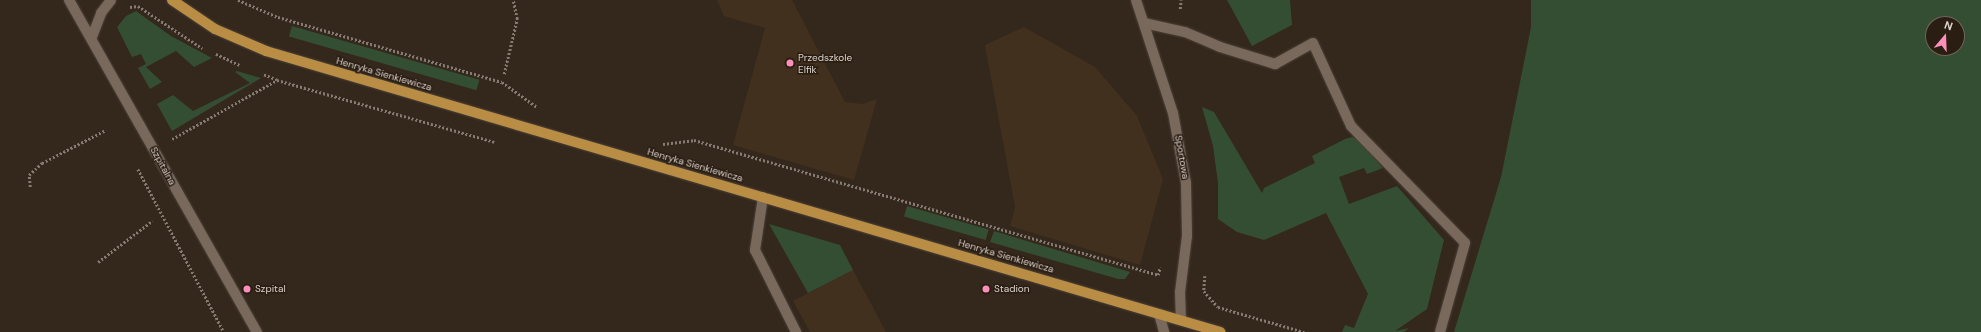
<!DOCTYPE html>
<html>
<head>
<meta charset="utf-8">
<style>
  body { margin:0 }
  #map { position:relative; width:1981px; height:332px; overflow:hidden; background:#34271c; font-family:"DM Sans",sans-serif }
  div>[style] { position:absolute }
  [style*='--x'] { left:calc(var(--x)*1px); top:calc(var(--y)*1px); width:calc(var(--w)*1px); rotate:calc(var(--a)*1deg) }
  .built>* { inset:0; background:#42301f }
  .green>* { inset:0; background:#344e33; transform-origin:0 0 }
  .path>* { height:2.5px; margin-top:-1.25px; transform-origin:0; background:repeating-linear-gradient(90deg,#867b72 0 2px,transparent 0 4px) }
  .roads { filter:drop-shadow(0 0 1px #4d4239) drop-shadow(0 0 1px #4d4239) }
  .minor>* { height:10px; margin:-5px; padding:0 5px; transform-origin:5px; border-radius:5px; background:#79695c }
  .major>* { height:10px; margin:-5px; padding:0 5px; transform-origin:5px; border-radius:5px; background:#b98d43 }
  .dots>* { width:11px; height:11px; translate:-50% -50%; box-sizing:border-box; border:2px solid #2a1d12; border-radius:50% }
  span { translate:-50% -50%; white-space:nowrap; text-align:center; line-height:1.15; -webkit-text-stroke:3px #2a1d12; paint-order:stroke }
  .poi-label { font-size:10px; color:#dbd2cb }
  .left { translate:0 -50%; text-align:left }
  .street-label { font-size:10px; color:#dbd2cb }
  .north { position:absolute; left:1925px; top:16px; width:40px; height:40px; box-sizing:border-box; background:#2a1d12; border:1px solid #71655c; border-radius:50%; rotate:19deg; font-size:11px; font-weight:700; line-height:16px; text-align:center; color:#dbd2cb }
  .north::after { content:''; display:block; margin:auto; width:14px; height:18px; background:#fe8ebb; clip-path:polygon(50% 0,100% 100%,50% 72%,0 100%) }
</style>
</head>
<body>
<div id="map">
  <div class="built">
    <i style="clip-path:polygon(717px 0,792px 0,845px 102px,863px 104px,877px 99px,854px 180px,733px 145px,765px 28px,724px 16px)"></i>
    <i style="clip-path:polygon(1024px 27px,1095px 67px,1137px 116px,1163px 179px,1140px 265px,1010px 226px,1015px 207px,985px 45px)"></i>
    <i style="clip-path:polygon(853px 270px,886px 332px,810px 332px,793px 301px)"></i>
  </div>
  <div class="green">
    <i style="clip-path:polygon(1227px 0,1290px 0,1292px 25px,1252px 46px)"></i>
    <i style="clip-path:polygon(evenodd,1531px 0,1981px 0,1981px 332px,1454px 332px,1501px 177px,1531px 27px,1531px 0,1933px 24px,1957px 24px,1957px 48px,1933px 48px,1933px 24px)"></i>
    <i style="clip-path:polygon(136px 11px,171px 36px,212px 58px,194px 67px,176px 51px,146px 67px,162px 82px,150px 89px,138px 68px,146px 64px,141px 54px,132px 57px,117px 27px,126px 16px)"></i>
    <i style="left:292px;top:26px;width:195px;height:11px;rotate:16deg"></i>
    <i style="clip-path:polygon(237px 71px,261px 78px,172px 131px,157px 104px,173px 95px,193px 111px,250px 83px,235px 72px)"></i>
    <i style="clip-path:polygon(1202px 107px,1214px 112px,1262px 193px,1264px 188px,1315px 163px,1312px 156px,1345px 139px,1352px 137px,1359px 140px,1383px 168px,1367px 174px,1364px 168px,1339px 177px,1349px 204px,1397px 186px,1444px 240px,1427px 309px,1395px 331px,1409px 328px,1404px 332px,1342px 332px,1345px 325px,1354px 328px,1368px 294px,1326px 213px,1264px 240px,1237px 232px,1218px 219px,1218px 183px,1213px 146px)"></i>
    <i style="left:907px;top:206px;width:85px;height:11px;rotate:16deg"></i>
    <i style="clip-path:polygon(769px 224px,840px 245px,853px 270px,808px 293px)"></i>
    <i style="clip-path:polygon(994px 231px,1130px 272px,1125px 279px,1118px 279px,990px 242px)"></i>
  </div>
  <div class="path">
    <i style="--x:238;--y:0;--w:43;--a:23"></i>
    <i style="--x:278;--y:17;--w:233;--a:16.2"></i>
    <i style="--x:502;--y:82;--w:43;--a:35.5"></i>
    <i style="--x:130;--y:7;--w:8;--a:-7"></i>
    <i style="--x:138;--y:6;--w:77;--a:33.3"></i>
    <i style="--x:1180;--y:9;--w:9;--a:-84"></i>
    <i style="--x:216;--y:54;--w:26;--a:25"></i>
    <i style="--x:504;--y:74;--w:57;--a:-76.7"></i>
    <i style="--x:517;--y:19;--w:19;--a:-102"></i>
    <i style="--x:277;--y:80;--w:226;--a:15.9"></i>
    <i style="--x:172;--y:139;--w:120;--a:-29.3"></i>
    <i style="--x:277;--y:80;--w:16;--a:-158"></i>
    <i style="--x:663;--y:144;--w:31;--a:-7"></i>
    <i style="--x:694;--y:140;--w:483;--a:16.2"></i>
    <i style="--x:1158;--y:275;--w:8;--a:-76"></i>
    <i style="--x:138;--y:169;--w:184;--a:62.2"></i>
    <i style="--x:30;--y:187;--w:12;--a:-95"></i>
    <i style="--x:29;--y:175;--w:18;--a:-43"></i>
    <i style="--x:42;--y:163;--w:72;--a:-27.3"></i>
    <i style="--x:98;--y:262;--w:68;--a:-37.2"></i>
    <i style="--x:1205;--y:276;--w:15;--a:94"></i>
    <i style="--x:1204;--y:291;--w:21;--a:49"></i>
    <i style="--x:1218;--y:307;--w:90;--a:16.2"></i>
  </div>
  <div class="roads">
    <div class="minor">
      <i style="--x:69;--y:0;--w:382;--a:60.5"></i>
      <i style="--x:1136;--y:0;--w:119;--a:71.9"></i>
      <i style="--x:1173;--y:113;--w:71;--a:79.5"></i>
      <i style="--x:1186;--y:183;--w:53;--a:88.9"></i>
      <i style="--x:1187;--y:236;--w:56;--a:97.1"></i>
      <i style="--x:1180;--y:292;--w:28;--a:88"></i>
      <i style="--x:1144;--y:23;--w:42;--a:12.4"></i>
      <i style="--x:1185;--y:32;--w:38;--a:23"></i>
      <i style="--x:1220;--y:47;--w:58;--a:17.2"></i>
      <i style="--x:1275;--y:64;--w:43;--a:-28.9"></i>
      <i style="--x:1313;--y:43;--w:91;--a:65.4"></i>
      <i style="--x:1351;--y:126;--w:163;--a:45.7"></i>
      <i style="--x:1465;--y:243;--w:92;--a:105.7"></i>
      <i style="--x:92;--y:37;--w:26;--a:-69"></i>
      <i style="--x:101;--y:13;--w:16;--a:-52"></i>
      <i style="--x:763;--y:197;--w:54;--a:98.6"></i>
      <i style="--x:755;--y:250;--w:92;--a:63.4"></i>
      <i style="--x:1159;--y:314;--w:19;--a:74"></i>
    </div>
    <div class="major">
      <i style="--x:172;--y:0;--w:52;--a:34"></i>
      <i style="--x:215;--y:29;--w:56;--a:23.3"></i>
      <i style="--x:266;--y:51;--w:995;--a:16.41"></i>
    </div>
  </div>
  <div class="dots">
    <i style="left:790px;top:63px;background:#fe8ebb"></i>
    <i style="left:247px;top:289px;background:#fe8ebb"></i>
    <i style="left:986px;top:289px;background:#fe8ebb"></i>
  </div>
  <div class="poi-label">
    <span class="left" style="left:798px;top:63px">Przedszkole<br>Elfik</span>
    <span class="left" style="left:255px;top:289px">Szpital</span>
    <span class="left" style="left:994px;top:289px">Stadion</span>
  </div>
  <div class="street-label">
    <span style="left:384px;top:74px;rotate:16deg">Henryka Sienkiewicza</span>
    <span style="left:1182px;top:157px;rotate:80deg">Sportowa</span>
    <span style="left:695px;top:165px;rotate:16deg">Henryka Sienkiewicza</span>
    <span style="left:163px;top:166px;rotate:61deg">Szpitalna</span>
    <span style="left:1006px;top:256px;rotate:16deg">Henryka Sienkiewicza</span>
  </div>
  <div class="north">N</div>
</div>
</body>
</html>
